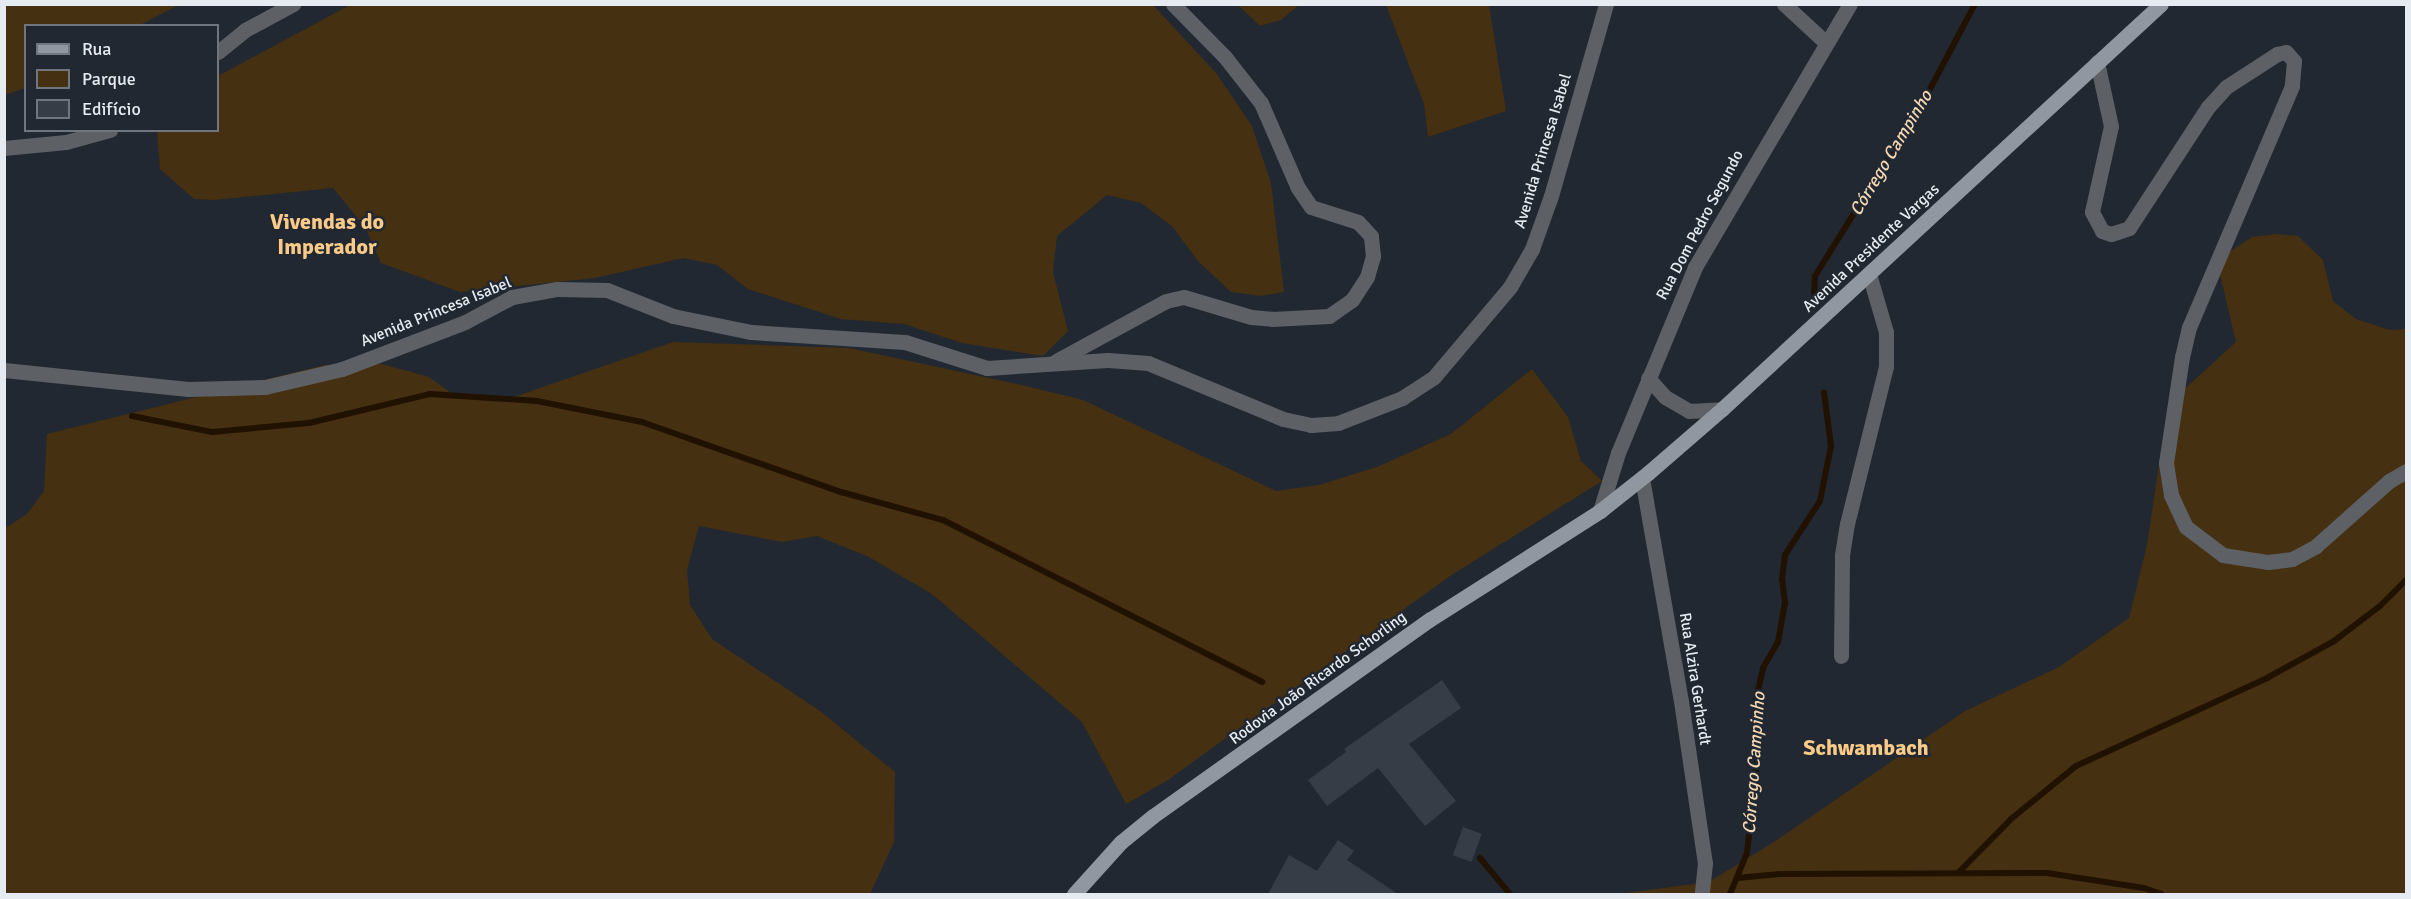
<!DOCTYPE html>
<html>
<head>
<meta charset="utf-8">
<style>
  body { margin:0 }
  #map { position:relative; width:2411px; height:899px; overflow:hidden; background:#222832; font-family:Signika,sans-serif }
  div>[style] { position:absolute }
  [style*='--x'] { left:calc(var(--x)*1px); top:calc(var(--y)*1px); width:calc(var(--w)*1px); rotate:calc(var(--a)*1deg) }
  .green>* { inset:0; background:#453011 }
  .stream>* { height:6px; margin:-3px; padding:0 3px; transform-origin:3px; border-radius:3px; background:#211100 }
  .building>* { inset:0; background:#363d47; transform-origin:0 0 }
  .minor>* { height:15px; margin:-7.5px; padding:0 7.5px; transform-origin:7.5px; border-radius:7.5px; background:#5d6065 }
  .major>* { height:15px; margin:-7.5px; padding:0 7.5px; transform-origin:7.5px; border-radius:7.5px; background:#9097a1 }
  span { translate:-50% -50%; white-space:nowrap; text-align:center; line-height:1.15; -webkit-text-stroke:5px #222832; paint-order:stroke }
  .street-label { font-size:16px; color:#e6ebf1 }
  .water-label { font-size:18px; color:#f4d8b3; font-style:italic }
  .district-label { font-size:22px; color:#faca88; font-weight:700 }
  .frame { position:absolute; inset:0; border:6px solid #e6ebf1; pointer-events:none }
  .legend { position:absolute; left:24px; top:24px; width:195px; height:108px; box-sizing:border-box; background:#222832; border:2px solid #70767e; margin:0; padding:8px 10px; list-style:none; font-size:18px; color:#e6ebf1 }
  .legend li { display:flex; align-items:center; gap:12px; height:30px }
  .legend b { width:30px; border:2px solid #70767e }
</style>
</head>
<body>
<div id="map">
  <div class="green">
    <i style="clip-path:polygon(4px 5px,5px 4px,179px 5px,140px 25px,26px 26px,25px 88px,5px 95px)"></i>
    <i style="clip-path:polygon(350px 5px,1153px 5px,1216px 73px,1252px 126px,1271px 183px,1284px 292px,1261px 296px,1231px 292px,1198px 261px,1172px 226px,1141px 203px,1107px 195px,1057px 236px,1053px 272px,1068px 331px,1043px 356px,962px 343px,904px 324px,841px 319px,748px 289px,717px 265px,683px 258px,595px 278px,460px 292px,381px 263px,365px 227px,333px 188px,215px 200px,194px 199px,160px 169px,157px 131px,218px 130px,218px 76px)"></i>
    <i style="clip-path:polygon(1238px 5px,1299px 5px,1281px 20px,1260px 26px)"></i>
    <i style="clip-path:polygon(1386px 5px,1489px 5px,1506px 111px,1428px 137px,1424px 104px)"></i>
    <i style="clip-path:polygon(2276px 234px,2298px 236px,2323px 260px,2333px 301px,2356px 319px,2390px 330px,2406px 329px,2406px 894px,1618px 894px,1709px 882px,1777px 840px,1965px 711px,2059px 667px,2129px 618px,2147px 545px,2168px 404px,2236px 342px,2219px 270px,2231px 251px,2252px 237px)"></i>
    <i style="clip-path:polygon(673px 342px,849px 348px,1022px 385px,1083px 400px,1276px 491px,1319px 485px,1377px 467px,1451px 434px,1532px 369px,1568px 417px,1581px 461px,1602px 481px,1450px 576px,1168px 780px,1126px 804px,1082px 722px,932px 594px,869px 557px,817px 536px,782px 542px,699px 526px,687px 570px,690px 605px,712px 639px,820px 711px,895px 772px,894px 842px,870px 894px,5px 894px,4px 529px,27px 514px,44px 491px,47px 434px,325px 365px,382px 364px,429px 377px,458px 398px,511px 398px)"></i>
  </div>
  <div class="stream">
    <i style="--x:1814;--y:303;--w:27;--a:-88"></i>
    <i style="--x:1815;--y:276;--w:200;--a:-58.1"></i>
    <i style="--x:1921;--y:106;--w:115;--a:-62.1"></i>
    <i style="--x:132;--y:416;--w:82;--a:11.3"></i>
    <i style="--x:212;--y:432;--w:97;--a:-5.3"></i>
    <i style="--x:309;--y:423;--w:124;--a:-13.5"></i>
    <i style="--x:430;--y:394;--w:107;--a:3.7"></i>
    <i style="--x:537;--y:401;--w:107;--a:11.3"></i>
    <i style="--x:642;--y:422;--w:211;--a:19.4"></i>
    <i style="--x:841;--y:492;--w:106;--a:15.4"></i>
    <i style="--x:943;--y:520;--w:358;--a:26.9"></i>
    <i style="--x:1480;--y:858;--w:47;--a:50.2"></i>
    <i style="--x:1958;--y:873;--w:76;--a:-45.5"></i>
    <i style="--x:2011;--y:819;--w:84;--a:-39.2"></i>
    <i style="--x:2076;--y:766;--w:210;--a:-24.7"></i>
    <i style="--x:2267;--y:678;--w:77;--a:-28.9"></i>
    <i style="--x:2334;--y:641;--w:58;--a:-37.3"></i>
    <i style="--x:2380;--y:606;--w:37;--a:-45"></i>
    <i style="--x:1737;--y:878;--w:43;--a:-5.3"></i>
    <i style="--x:1780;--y:874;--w:267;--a:-0.2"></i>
    <i style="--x:2047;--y:873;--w:98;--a:8.8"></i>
    <i style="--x:2144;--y:888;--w:18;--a:19"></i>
    <i style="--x:1730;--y:894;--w:44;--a:-67.5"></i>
    <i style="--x:1747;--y:853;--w:93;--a:-83.8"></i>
    <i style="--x:1757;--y:761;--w:62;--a:-90.9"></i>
    <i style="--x:1756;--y:699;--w:32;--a:-77"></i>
    <i style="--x:1763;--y:668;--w:30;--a:-60"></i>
    <i style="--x:1778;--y:642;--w:40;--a:-80"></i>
    <i style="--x:1785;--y:603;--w:24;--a:-97"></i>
    <i style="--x:1782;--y:579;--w:24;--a:-83"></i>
    <i style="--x:1785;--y:555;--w:64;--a:-57.1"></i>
    <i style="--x:1820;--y:501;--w:56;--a:-78.7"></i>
    <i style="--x:1831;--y:446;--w:54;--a:-97.4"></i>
  </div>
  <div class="building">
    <i style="clip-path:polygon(1442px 680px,1461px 708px,1409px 744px,1456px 801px,1425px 826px,1378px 768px,1327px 806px,1308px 780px,1346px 752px,1344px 749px)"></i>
    <i style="left:1463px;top:827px;width:20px;height:30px;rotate:20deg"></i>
    <i style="clip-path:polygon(1338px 840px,1354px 851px,1347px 860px,1398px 894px,1268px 894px,1289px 855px,1317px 871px)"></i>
  </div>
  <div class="minor">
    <i style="--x:1784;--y:4;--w:56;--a:42.8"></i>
    <i style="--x:218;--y:52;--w:35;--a:-39"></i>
    <i style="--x:245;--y:30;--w:55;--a:-28.4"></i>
    <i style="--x:2097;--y:62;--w:66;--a:77.7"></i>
    <i style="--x:2111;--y:126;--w:88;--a:102.5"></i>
    <i style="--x:2092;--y:212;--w:21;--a:62"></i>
    <i style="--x:2102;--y:231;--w:9;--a:18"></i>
    <i style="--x:2111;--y:234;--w:19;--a:-18"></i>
    <i style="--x:2129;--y:228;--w:145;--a:-56.9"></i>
    <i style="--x:2208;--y:107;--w:27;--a:-48"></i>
    <i style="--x:2226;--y:87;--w:61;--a:-32.9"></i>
    <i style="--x:2277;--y:54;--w:9;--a:-13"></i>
    <i style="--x:2286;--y:52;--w:12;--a:48"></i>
    <i style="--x:2294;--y:61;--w:25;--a:95"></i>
    <i style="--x:2292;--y:86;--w:262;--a:113.1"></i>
    <i style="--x:2189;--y:327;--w:31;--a:103"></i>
    <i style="--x:2182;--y:357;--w:107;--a:98.6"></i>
    <i style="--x:2166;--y:463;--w:32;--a:81"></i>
    <i style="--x:2171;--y:495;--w:35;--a:65"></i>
    <i style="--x:2186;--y:527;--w:46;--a:37.1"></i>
    <i style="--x:2223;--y:555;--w:46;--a:8.8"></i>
    <i style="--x:2268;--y:562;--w:24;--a:-7"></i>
    <i style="--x:2292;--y:559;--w:27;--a:-28"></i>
    <i style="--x:2316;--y:546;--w:98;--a:-41.7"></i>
    <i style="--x:2389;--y:481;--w:20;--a:-30"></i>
    <i style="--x:4;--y:148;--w:62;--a:-5.5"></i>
    <i style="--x:66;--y:142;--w:46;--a:-15.3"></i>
    <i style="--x:1056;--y:361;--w:125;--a:-28.6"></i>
    <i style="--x:1166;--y:301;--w:18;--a:-13"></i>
    <i style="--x:1184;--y:297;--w:70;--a:16.6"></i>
    <i style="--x:1251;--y:317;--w:21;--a:5"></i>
    <i style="--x:1272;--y:319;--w:57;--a:-3"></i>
    <i style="--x:1329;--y:316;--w:28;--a:-35"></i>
    <i style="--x:1352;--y:300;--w:27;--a:-57"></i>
    <i style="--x:1367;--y:277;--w:22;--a:-74"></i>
    <i style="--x:1373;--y:256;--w:20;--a:-96"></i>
    <i style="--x:1371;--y:236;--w:19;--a:-133"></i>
    <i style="--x:1358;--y:222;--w:49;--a:-162.3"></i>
    <i style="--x:1311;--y:207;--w:23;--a:-124"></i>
    <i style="--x:1298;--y:188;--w:93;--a:-113.5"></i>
    <i style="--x:1261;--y:103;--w:58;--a:-128"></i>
    <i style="--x:1225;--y:57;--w:74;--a:-134.5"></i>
    <i style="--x:4;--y:370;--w:185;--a:5.9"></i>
    <i style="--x:188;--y:389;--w:77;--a:-1.5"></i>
    <i style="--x:265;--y:387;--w:79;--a:-13.2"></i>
    <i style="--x:342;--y:369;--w:132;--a:-20.9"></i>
    <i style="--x:465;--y:322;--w:53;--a:-28"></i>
    <i style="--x:512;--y:297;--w:46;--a:-10.1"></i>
    <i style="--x:557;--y:289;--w:50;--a:1.1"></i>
    <i style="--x:607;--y:290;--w:71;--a:21.5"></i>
    <i style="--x:673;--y:316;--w:80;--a:11.6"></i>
    <i style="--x:751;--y:332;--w:154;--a:3.7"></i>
    <i style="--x:905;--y:342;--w:86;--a:17.6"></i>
    <i style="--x:987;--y:368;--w:121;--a:-3.8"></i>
    <i style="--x:1108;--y:360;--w:40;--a:4.3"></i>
    <i style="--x:1148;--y:363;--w:146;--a:22.5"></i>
    <i style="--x:1283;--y:419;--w:29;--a:12"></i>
    <i style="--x:1311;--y:425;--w:27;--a:-4"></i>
    <i style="--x:1338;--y:423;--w:69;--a:-21.3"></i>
    <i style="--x:1402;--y:398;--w:38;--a:-33"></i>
    <i style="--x:1434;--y:377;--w:118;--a:-49.8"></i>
    <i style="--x:1510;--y:287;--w:44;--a:-59.9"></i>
    <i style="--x:1532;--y:249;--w:56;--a:-70.3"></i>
    <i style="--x:1551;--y:196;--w:200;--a:-74"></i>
    <i style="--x:1648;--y:378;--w:25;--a:48"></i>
    <i style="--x:1665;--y:397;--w:28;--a:30"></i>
    <i style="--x:1689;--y:411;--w:33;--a:-3"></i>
    <i style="--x:1642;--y:478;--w:226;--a:80.1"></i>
    <i style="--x:1681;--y:701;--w:164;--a:81.6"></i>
    <i style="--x:1705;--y:863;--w:31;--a:96"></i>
    <i style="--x:1600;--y:511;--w:61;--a:-72.8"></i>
    <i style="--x:1618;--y:453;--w:201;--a:-67.5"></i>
    <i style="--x:1695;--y:267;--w:305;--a:-59.5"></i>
    <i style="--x:1841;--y:656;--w:101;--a:-89.4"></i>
    <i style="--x:1842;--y:555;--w:31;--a:-81"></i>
    <i style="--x:1847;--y:524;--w:163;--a:-76.1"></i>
    <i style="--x:1886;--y:366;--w:34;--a:-90"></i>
    <i style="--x:1886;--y:332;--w:60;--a:-106.3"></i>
  </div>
  <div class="major">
    <i style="--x:1074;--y:894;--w:70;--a:-47.9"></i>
    <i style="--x:1121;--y:842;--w:41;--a:-39.1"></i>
    <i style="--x:1153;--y:816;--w:339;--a:-35.4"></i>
    <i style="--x:1429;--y:620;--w:203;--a:-32.5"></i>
    <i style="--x:1600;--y:511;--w:61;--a:-38.4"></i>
    <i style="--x:1648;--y:473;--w:98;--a:-40.9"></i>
    <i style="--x:1722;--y:409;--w:597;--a:-42.69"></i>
  </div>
  <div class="street-label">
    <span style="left:1543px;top:151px;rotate:-73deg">Avenida Princesa Isabel</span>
    <span style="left:1700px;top:225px;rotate:-62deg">Rua Dom Pedro Segundo</span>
    <span style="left:1871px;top:248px;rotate:-43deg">Avenida Presidente Vargas</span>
    <span style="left:436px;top:312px;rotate:-22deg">Avenida Princesa Isabel</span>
    <span style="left:1318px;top:678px;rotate:-36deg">Rodovia João Ricardo Schorling</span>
    <span style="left:1695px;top:679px;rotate:81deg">Rua Alzira Gerhardt</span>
  </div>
  <div class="water-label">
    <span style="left:1891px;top:153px;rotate:-59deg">Córrego Campinho</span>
    <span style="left:1754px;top:763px;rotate:-86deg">Córrego Campinho</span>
  </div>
  <div class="district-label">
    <span style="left:327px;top:234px">Vivendas do<br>Imperador</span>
    <span style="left:1866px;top:748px">Schwambach</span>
  </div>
  <div class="frame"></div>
  <ul class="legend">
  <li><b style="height:8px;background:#9097a1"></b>Rua</li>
  <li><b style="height:16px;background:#453011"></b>Parque</li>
  <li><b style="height:16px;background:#363d47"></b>Edifício</li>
  </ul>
</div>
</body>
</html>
